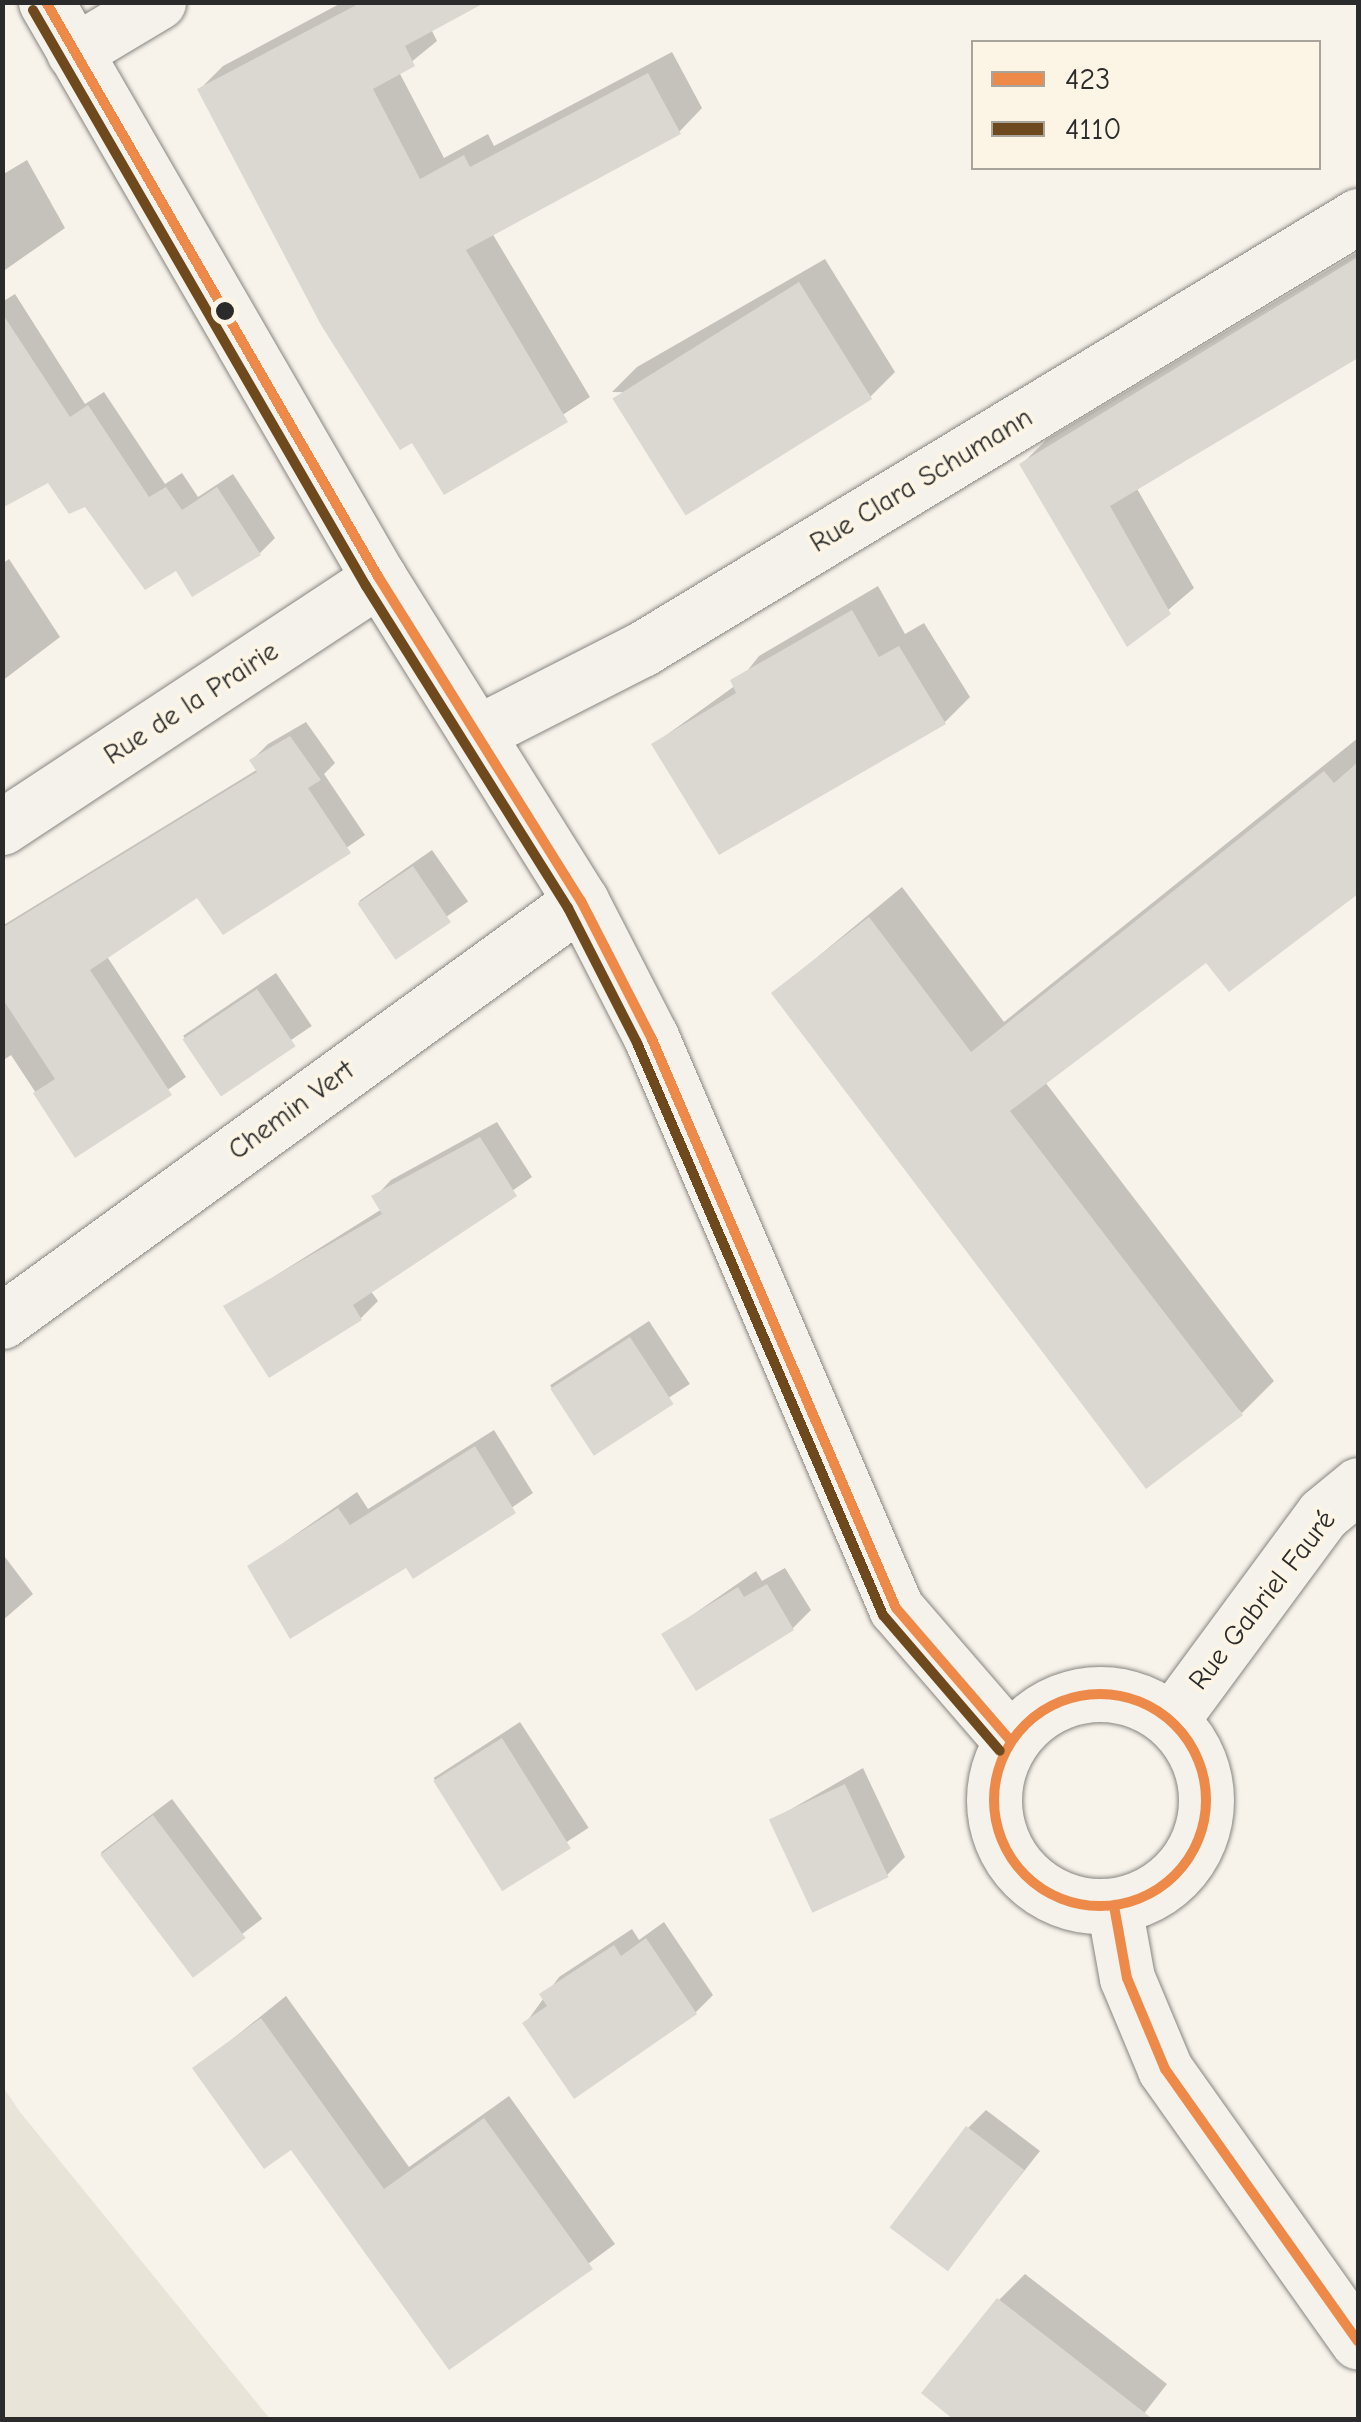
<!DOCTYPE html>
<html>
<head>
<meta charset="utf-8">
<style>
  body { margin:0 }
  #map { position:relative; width:1361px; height:2422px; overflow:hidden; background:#f7f3ea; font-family:"Comic Neue",sans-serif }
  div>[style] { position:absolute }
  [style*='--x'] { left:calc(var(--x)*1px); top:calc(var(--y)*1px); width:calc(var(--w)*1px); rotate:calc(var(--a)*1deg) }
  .green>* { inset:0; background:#e9e4d8 }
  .shadow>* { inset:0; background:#0003; transform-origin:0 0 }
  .building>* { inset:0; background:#dad8d1; transform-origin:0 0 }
  .roads { filter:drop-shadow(0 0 2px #878581) drop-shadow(0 0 2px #878581) }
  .street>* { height:55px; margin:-27.5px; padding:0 27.5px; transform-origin:27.5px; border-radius:27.5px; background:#f5f2ec }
  .secondary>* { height:55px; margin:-27.5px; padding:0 27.5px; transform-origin:27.5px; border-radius:27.5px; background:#f5f2ec }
  .secondary>.ring { margin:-27.5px; padding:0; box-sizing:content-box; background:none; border:55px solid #f5f2ec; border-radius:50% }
  .bus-1>* { height:10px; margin:-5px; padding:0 5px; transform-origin:5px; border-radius:5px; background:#ed8a49 }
  .bus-1>.ring { margin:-5px; padding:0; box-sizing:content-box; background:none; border:10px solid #ed8a49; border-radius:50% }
  .bus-2>* { height:10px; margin:-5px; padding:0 5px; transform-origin:5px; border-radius:5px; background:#6e491e }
  .dots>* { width:28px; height:28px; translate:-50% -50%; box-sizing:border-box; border:5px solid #fcf5e5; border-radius:50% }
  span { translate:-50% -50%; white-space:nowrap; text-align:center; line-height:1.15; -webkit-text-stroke:8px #fcf5e5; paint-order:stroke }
  .street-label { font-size:28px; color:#2b2b2b }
  .frame { position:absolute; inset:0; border:5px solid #2b2b2b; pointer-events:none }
  .legend { position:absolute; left:971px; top:40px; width:350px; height:130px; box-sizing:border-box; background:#fcf5e5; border:2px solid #a8a49b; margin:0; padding:12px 18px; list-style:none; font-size:30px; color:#2b2b2b }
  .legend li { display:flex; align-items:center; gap:20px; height:50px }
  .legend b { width:50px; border:2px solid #a8a49b }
</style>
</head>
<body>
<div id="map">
  <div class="green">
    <i style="clip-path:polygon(3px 2087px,20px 2112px,270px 2419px,3px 2419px)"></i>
  </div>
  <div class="shadow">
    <i style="clip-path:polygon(343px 2px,481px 2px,431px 29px,437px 41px,399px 72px,444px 158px,488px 134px,494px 146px,672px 52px,702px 108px,679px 132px,492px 233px,590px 397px,445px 492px,200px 89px,223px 66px)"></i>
    <i style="clip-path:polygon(27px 160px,65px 228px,2px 272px,2px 175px)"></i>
    <i style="clip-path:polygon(1358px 252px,1358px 355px,1136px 487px,1194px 588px,1128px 644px,1022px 464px,1046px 440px)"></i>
    <i style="clip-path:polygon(825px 259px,895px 372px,870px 397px,612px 392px,637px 367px)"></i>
    <i style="clip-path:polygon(15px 294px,85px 404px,104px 392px,165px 484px,182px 473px,198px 497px,233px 474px,275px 538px,260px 553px,86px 504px,49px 479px,2px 505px,2px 302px)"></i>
    <i style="clip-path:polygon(9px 559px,60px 637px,2px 681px,2px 564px)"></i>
    <i style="clip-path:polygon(878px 586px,905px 634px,924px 623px,970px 697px,945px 722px,720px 852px,654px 744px,736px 685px,759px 656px)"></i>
    <i style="clip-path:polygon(306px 722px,335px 763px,324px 774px,365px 835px,224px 932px,198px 894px,106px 955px,186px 1077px,76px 1154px,11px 1055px,2px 1061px,2px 926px,258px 769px,252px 760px,268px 744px)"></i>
    <i style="clip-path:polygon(1358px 738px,1358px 891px,1230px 989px,1207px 960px,1045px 1082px,1274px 1381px,1242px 1413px,774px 993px,902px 887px,1004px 1022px)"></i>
    <i style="left:432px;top:850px;width:63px;height:89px;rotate:55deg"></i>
    <i style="left:276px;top:973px;width:64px;height:112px;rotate:56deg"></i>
    <i style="clip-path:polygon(497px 1122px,532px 1177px,370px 1290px,378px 1301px,361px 1318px,270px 1375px,227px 1306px,382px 1209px,375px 1197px,391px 1180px)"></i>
    <i style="left:649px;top:1321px;width:75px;height:118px;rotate:57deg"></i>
    <i style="clip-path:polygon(494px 1430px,533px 1493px,413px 1576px,406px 1565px,250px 1566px,357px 1492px,368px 1509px)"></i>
    <i style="clip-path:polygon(2px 1553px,33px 1594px,2px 1621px)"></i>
    <i style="clip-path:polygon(785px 1568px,811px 1610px,793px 1628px,665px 1634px,756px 1571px,762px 1581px)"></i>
    <i style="left:520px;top:1722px;width:126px;height:103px;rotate:57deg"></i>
    <i style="clip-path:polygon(863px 1768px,905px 1857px,887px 1875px,772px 1820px)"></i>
    <i style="left:172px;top:1799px;width:150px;height:89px;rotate:53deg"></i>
    <i style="clip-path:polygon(664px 1922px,713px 1995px,696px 2012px,525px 2024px,559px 1977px,632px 1929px,639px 1940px)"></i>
    <i style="clip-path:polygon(286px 1996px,409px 2167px,509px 2096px,615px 2244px,449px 2367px,292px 2146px,195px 2069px)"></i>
    <i style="clip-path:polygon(986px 2110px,1040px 2151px,946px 2269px,968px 2128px)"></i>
    <i style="clip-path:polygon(1025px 2274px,1167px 2384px,1139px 2420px,999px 2300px)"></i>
  </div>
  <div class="building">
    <i style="clip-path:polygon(362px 2px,486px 2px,405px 46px,415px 66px,373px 89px,420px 179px,464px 155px,470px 167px,648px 73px,681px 134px,466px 250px,568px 422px,444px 495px,412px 443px,400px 450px,321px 325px,197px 89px)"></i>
    <i style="clip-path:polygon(1358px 257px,1358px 358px,1110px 506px,1171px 614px,1127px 647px,1019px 464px)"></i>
    <i style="left:799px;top:282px;width:138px;height:220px;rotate:58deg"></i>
    <i style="clip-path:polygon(2px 313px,70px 417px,88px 405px,149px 497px,166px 487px,182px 510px,217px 487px,261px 555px,192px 597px,176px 571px,145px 590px,85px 507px,69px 514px,48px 483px,2px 508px)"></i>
    <i style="clip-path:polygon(852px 610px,879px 657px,899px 646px,946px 724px,719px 855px,651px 744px,736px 693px,730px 680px)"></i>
    <i style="clip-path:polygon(290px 736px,321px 780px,308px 788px,351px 853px,223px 935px,197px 898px,90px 970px,172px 1095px,75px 1158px,33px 1093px,55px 1079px,2px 998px,2px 928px,257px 772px,249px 760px)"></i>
    <i style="clip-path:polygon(1358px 762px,1358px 894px,1229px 992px,1206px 963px,1010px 1111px,1243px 1415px,1146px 1489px,771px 993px,869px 917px,971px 1052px,1324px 771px,1334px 783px)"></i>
    <i style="left:413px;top:866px;width:68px;height:67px;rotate:56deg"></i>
    <i style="left:257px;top:989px;width:69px;height:90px;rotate:56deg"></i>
    <i style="clip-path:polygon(480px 1137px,517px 1196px,353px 1305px,362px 1320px,269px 1378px,223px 1306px,382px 1214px,371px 1196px)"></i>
    <i style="left:630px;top:1337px;width:80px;height:95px;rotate:57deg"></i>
    <i style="clip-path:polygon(475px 1446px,516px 1513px,413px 1579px,406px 1568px,290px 1639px,247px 1566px,338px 1508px,350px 1525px)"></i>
    <i style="clip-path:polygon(767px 1584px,794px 1630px,696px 1691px,661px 1634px,738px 1587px,744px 1597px)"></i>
    <i style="left:502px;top:1738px;width:130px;height:81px;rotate:58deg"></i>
    <i style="left:845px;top:1784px;width:103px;height:84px;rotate:65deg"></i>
    <i style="left:153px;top:1815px;width:154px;height:66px;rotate:53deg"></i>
    <i style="clip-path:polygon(646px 1938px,697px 2014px,574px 2099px,522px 2023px,547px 2006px,539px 1994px,614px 1945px,621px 1956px)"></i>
    <i style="clip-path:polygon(261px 2018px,384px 2189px,484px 2118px,593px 2269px,449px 2370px,291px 2150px,264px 2169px,192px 2068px)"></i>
    <i style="left:966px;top:2126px;width:73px;height:127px;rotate:37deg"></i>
    <i style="clip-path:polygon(997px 2298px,1154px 2420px,954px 2420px,921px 2393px)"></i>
  </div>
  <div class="roads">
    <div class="street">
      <i style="--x:74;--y:52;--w:98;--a:-30.8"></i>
      <i style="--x:477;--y:733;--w:185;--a:-27"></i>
      <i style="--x:642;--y:649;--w:837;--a:-31.16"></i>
      <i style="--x:2;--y:827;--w:452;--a:-33.4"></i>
      <i style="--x:2;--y:1321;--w:715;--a:-35.96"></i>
      <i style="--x:1171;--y:1720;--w:256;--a:-53.6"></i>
      <i style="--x:1323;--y:1514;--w:45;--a:-39.6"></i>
    </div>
    <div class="secondary">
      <i style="--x:46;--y:2;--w:665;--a:59.97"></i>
      <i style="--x:379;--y:578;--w:381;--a:58"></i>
      <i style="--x:581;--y:901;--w:153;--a:62.8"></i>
      <i style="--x:651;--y:1037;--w:621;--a:66.78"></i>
      <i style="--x:896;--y:1608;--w:176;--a:49.2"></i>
      <i class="ring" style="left:994px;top:1694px;width:157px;height:157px"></i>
      <i style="--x:1114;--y:1906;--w:73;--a:79.8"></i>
      <i style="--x:1127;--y:1978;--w:99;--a:67.3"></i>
      <i style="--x:1165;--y:2069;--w:334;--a:54.7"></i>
    </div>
  </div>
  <div class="bus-1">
    <i style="--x:46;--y:2;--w:665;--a:59.97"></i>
    <i style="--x:379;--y:578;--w:381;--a:58"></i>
    <i style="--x:581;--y:901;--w:153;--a:62.8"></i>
    <i style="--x:651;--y:1037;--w:621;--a:66.78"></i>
    <i style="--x:896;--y:1608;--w:176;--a:49.2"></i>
    <i class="ring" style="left:994px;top:1694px;width:202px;height:202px"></i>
    <i style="--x:1114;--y:1906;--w:73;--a:79.8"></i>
    <i style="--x:1127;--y:1978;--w:99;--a:67.3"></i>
    <i style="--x:1165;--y:2069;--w:334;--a:54.7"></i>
  </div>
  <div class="bus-2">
    <i style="--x:33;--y:10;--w:665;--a:59.97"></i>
    <i style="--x:366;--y:586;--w:380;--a:57.9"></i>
    <i style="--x:568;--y:908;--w:152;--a:62.9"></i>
    <i style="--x:637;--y:1043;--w:623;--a:66.73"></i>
    <i style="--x:883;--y:1615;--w:179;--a:49.3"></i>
  </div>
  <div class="dots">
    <i style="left:225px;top:311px;background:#2b2b2b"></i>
  </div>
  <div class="street-label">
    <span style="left:921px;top:480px;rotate:-31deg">Rue Clara Schumann</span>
    <span style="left:191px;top:703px;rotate:-33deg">Rue de la Prairie</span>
    <span style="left:291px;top:1110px;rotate:-36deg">Chemin Vert</span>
    <span style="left:1262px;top:1600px;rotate:-52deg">Rue Gabriel Fauré</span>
  </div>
  <div class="frame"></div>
  <ul class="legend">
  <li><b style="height:12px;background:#ed8a49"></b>423</li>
  <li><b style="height:12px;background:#6e491e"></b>4110</li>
  </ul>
</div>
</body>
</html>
